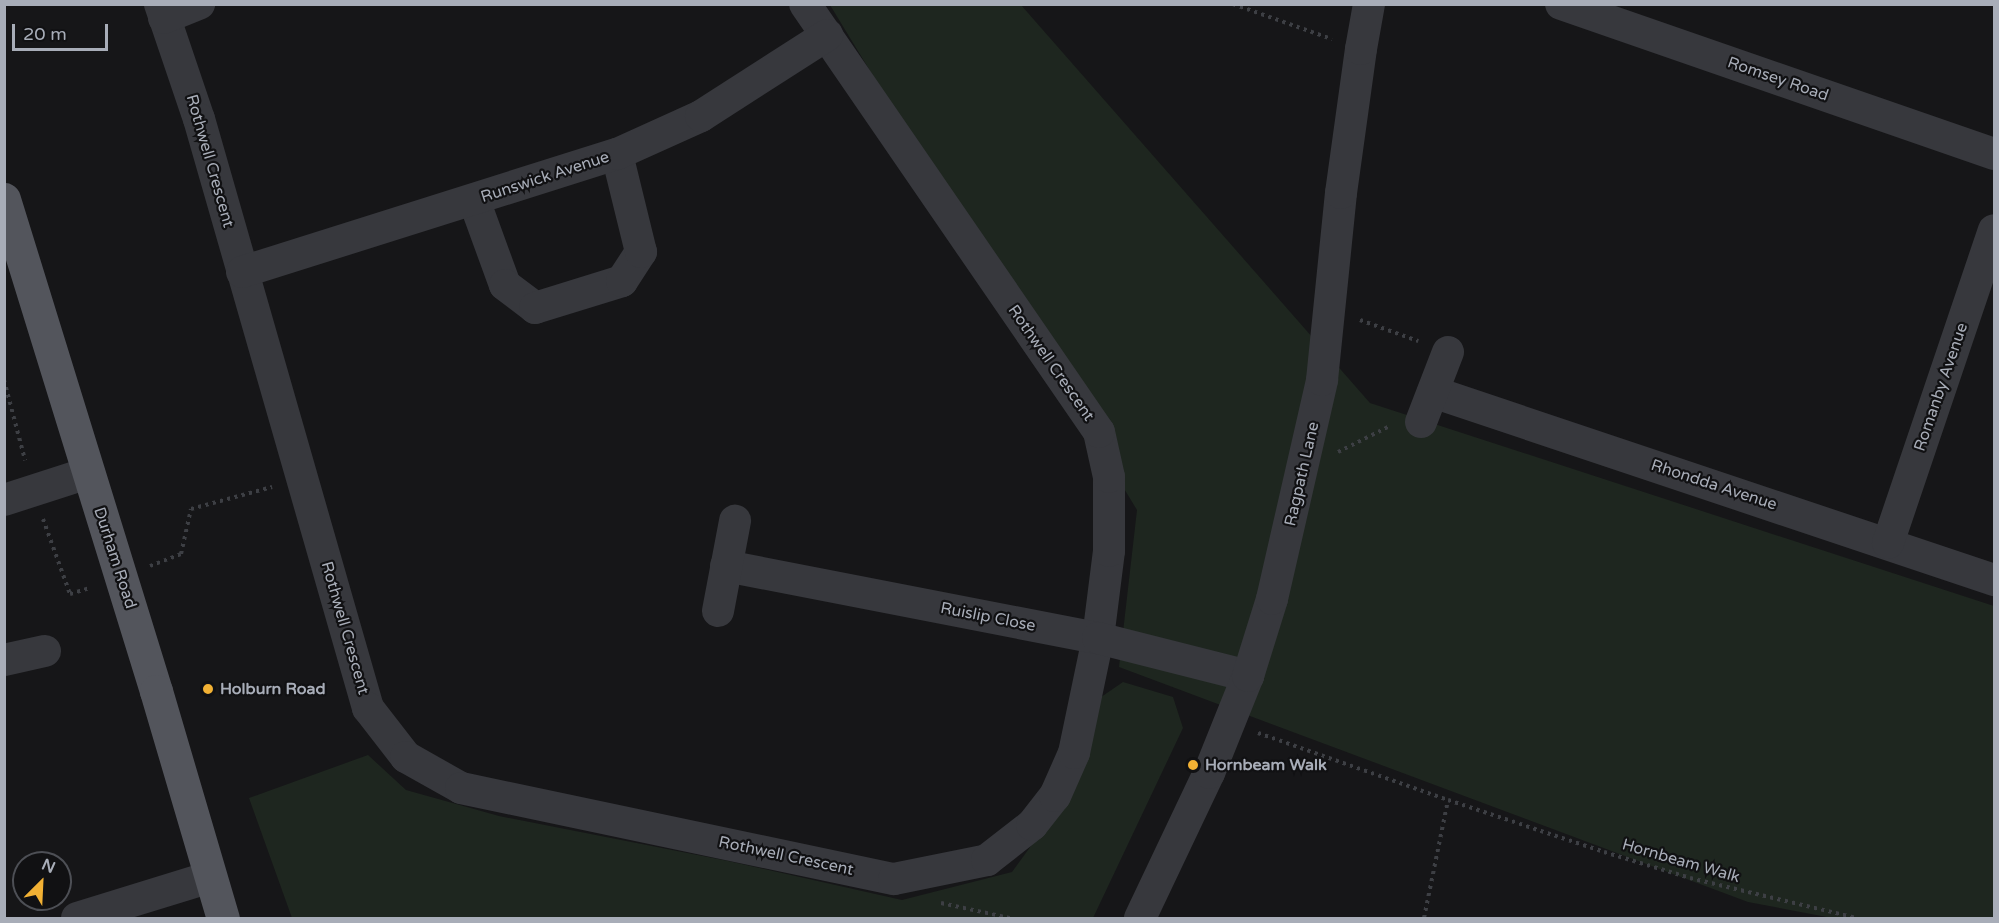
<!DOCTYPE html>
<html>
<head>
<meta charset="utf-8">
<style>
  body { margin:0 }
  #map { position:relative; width:1999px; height:923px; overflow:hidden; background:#161618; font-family:"Varela Round",sans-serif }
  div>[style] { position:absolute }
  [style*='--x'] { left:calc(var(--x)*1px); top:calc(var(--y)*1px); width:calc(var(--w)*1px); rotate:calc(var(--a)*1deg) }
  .green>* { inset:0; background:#1e261f }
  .path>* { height:4px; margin-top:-2px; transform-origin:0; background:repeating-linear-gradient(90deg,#3d3f44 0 3px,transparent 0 7.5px) }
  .street>* { height:32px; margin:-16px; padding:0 16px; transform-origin:16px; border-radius:16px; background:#37383d }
  .primary>* { height:33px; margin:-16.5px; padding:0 16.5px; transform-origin:16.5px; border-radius:16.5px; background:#53555c }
  .dots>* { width:16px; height:16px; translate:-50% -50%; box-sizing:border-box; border:3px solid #111113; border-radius:50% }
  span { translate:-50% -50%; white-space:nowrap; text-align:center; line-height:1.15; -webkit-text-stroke:4.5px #111113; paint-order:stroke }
  .street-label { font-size:16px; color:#a8adb8 }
  .poi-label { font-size:16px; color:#a8adb8; font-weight:700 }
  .left { translate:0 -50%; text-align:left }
  .frame { position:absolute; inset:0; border:6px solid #a8adb8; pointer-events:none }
  .north { position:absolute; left:12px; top:851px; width:60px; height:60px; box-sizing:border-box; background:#111113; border:2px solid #4d4f55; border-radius:50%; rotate:24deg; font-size:16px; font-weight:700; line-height:24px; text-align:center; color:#a8adb8 }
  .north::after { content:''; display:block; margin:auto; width:21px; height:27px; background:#f2b134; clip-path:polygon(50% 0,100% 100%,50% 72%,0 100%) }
  .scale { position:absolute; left:12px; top:24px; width:96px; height:27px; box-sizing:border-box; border:3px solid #a8adb8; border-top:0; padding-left:8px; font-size:18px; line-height:21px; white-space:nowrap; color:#a8adb8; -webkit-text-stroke:4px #111113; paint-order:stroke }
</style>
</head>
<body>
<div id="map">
  <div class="green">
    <i style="clip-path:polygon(830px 5px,1021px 5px,1370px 403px,1994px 606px,1994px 918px,1832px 918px,1748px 902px,1119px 667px,1137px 510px)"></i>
    <i style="clip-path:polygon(1123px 682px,1173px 697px,1183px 728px,1093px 918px,292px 918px,249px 798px,368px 755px,406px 790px,499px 816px,728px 861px,902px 900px,1012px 872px,1076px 784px,1088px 706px)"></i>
  </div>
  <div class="path">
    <i style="--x:1233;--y:4;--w:105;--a:19.5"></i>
    <i style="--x:1360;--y:320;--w:62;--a:19.9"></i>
    <i style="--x:4;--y:380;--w:83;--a:75.3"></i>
    <i style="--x:1338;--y:452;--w:58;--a:-26.6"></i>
    <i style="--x:43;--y:519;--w:80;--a:70.2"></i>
    <i style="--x:70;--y:594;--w:21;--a:-17"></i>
    <i style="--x:150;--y:566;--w:33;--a:-21"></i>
    <i style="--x:181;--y:554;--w:46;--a:-77.5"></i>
    <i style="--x:191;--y:509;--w:84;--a:-15.2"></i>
    <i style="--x:1258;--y:733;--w:201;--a:19.4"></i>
    <i style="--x:1448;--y:800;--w:164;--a:18.4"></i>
    <i style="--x:1604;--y:852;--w:90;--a:16.8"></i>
    <i style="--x:1690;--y:878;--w:172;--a:13.5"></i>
    <i style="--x:941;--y:903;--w:71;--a:12.3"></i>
    <i style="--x:1424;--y:918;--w:120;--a:-78.5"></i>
  </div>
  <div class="street">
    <i style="--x:160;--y:4;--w:121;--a:71.3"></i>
    <i style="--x:199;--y:119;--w:613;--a:73.99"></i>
    <i style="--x:368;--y:708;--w:62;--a:52.2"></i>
    <i style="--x:406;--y:757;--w:63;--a:29.4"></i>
    <i style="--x:461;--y:788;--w:442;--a:11.9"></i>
    <i style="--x:894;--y:879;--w:95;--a:-11.5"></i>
    <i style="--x:987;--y:860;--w:57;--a:-37.9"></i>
    <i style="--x:1032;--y:825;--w:37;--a:-52"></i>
    <i style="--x:1055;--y:796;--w:47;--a:-66.2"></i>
    <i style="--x:1074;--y:753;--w:117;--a:-78.2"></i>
    <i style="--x:1098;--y:638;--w:88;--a:-82.8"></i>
    <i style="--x:1109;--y:551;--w:74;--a:-90"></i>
    <i style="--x:1109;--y:477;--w:46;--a:-102.5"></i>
    <i style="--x:1099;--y:432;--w:519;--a:-124.49"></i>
    <i style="--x:1561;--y:4;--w:458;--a:19.1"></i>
    <i style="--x:164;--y:18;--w:38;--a:-22"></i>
    <i style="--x:474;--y:200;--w:90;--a:70"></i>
    <i style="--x:505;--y:285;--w:38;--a:37"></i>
    <i style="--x:535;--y:308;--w:91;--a:-17.2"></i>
    <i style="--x:622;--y:281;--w:35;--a:-57"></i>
    <i style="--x:641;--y:252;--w:101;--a:-103.8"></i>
    <i style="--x:242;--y:272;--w:393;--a:-17.5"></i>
    <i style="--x:617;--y:154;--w:92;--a:-24.3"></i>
    <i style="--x:701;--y:116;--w:150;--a:-32.7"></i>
    <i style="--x:1433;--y:392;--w:592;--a:18.53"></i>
    <i style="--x:1421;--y:422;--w:75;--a:-68.9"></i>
    <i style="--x:4;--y:500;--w:88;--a:-17.8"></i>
    <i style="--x:1888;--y:543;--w:330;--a:-71.3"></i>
    <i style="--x:726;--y:566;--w:379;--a:11"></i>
    <i style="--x:1098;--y:638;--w:155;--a:14.2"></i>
    <i style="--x:718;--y:611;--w:92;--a:-79.3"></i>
    <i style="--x:4;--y:660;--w:42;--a:-12.4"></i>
    <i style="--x:77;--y:918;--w:139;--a:-17.1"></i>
    <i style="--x:1140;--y:918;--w:161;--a:-64.6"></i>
    <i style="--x:1209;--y:773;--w:105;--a:-68.1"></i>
    <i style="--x:1248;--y:676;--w:81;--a:-72.7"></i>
    <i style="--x:1272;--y:599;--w:225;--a:-77.1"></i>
    <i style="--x:1322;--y:380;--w:188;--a:-84.2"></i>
    <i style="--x:1341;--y:193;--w:145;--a:-82.1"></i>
    <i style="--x:1361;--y:49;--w:46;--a:-79.9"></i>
  </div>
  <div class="primary">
    <i style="--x:4;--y:199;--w:515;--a:72.83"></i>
    <i style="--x:156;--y:691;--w:237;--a:73.6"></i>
  </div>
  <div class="dots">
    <i style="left:208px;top:689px;background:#f2b134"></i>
    <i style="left:1193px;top:765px;background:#f2b134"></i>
  </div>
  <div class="street-label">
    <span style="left:1778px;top:79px;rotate:19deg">Romsey Road</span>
    <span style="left:210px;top:161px;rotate:74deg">Rothwell Crescent</span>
    <span style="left:545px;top:177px;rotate:-18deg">Runswick Avenue</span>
    <span style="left:1051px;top:363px;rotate:55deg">Rothwell Crescent</span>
    <span style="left:1941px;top:387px;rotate:-71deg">Romanby Avenue</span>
    <span style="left:1302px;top:474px;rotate:-77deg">Ragpath Lane</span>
    <span style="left:1714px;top:485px;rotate:18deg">Rhondda Avenue</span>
    <span style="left:115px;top:558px;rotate:72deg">Durham Road</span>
    <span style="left:988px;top:617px;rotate:11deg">Ruislip Close</span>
    <span style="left:345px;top:628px;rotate:74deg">Rothwell Crescent</span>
    <span style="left:786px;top:856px;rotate:12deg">Rothwell Crescent</span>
    <span style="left:1681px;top:861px;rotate:16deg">Hornbeam Walk</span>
  </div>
  <div class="poi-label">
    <span class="left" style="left:220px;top:689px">Holburn Road</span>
    <span class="left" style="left:1205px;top:765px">Hornbeam Walk</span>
  </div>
  <div class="frame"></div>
  <div class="north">N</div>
  <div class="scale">20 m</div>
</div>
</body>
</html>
